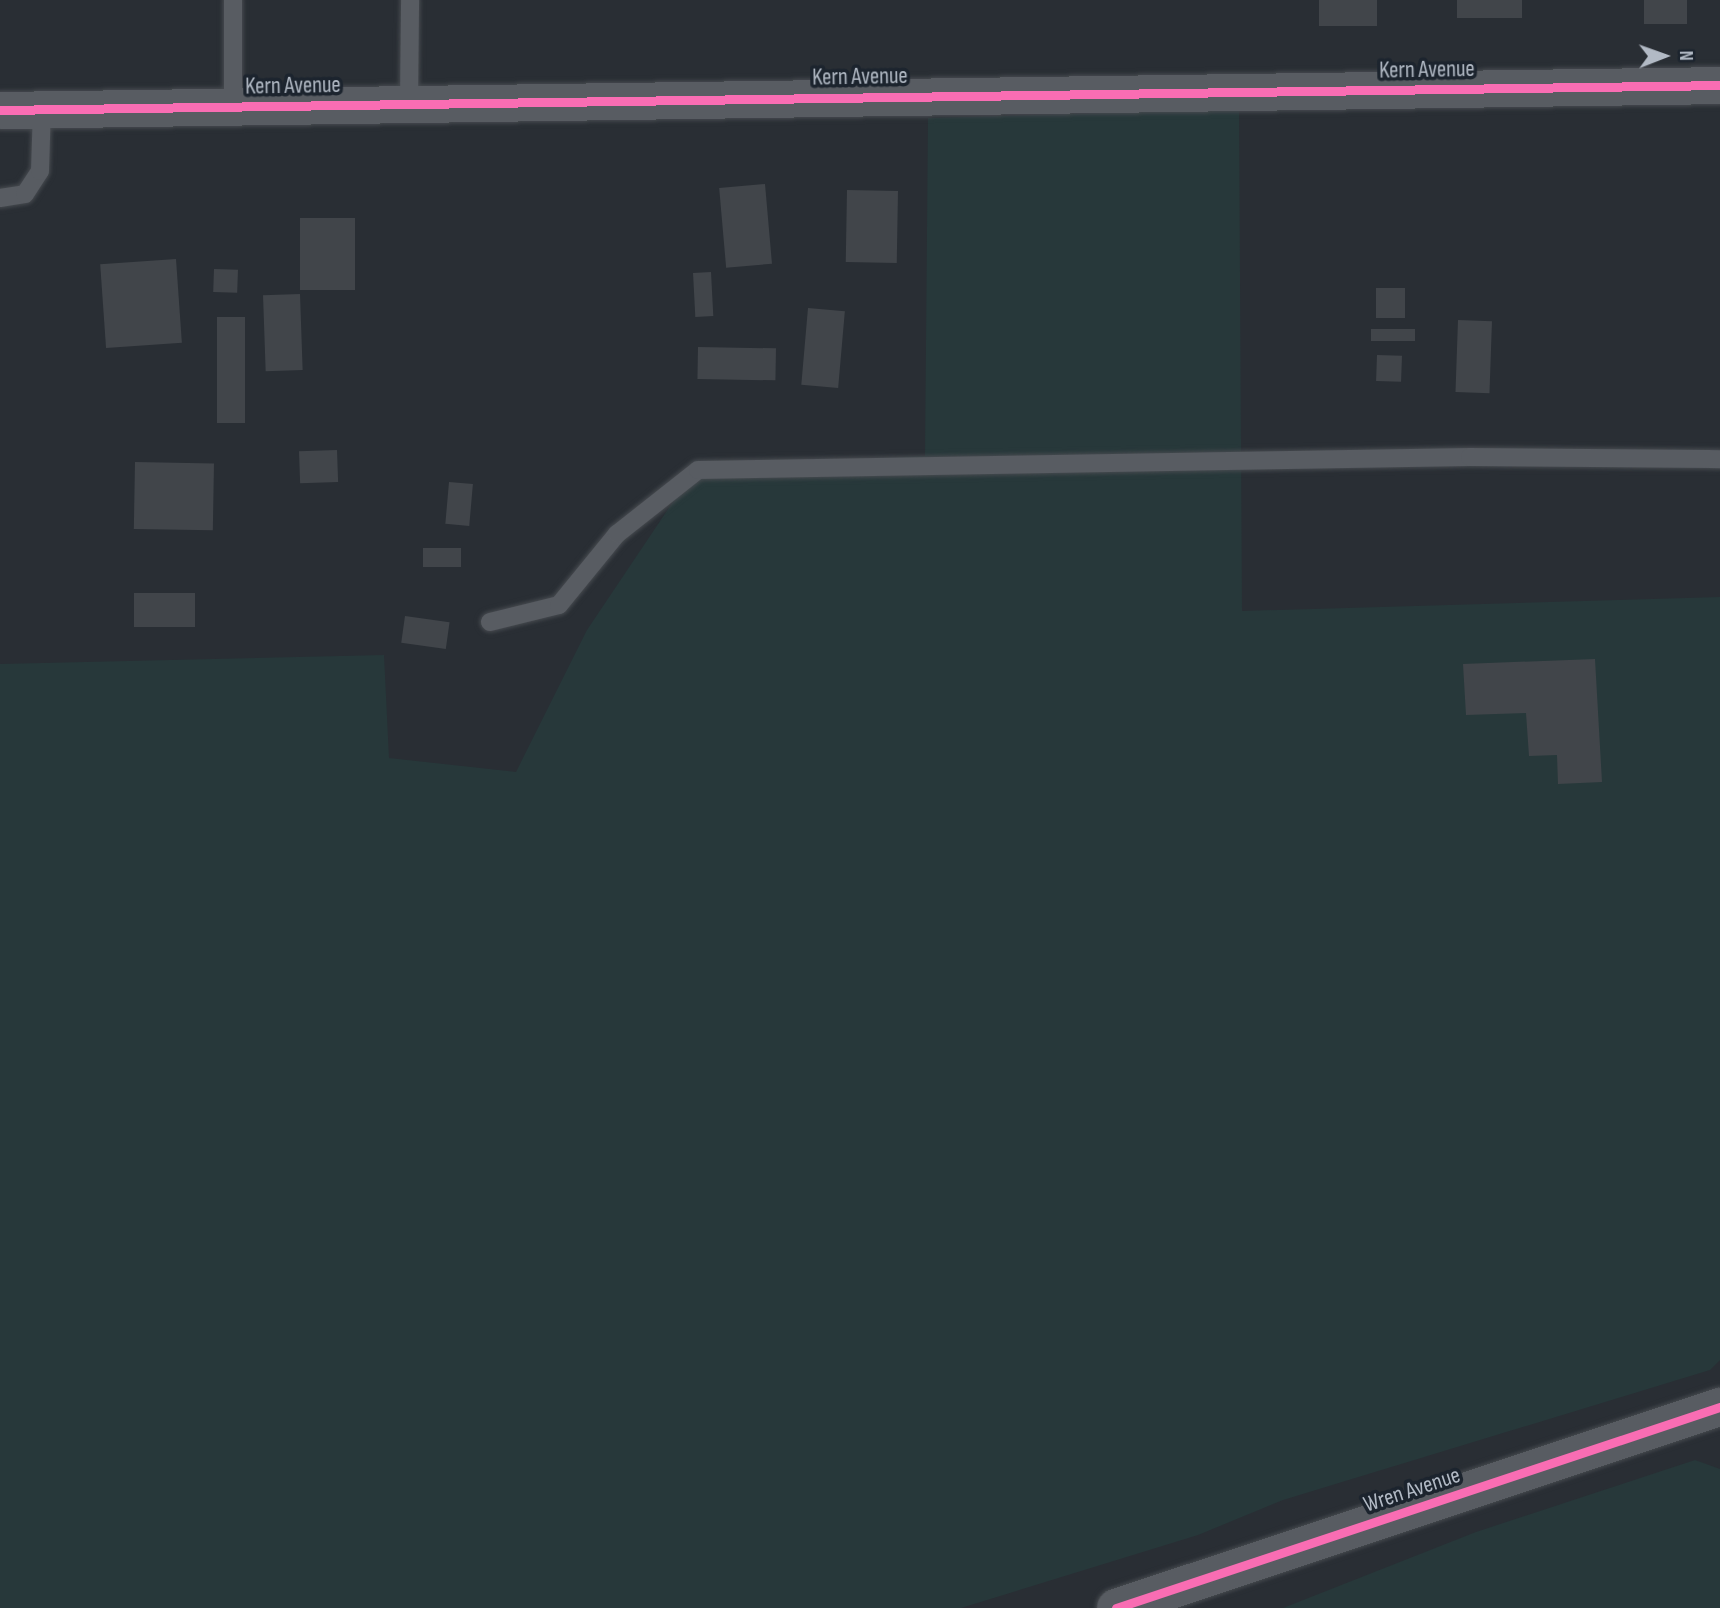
<!DOCTYPE html>
<html>
<head>
<meta charset="utf-8">
<style>
  body { margin:0 }
  #map { position:relative; width:1720px; height:1608px; overflow:hidden; background:#292e34; font-family:"Sofia Sans Condensed",sans-serif }
  div>[style] { position:absolute }
  [style*='--x'] { left:calc(var(--x)*1px); top:calc(var(--y)*1px); width:calc(var(--w)*1px); rotate:calc(var(--a)*1deg) }
  .green>* { inset:0; background:#27383a }
  .building>* { inset:0; background:#41454a; transform-origin:0 0 }
  .roads { filter:drop-shadow(0 0 2px #464a4f) drop-shadow(0 0 2px #464a4f) }
  .service>* { height:18px; margin:-9px; padding:0 9px; transform-origin:9px; border-radius:9px; background:#585c62 }
  .minor>* { height:37px; margin:-18.5px; padding:0 18.5px; transform-origin:18.5px; border-radius:18.5px; background:#585c62 }
  .tertiary>* { height:38px; margin:-19px; padding:0 19px; transform-origin:19px; border-radius:19px; background:#585c62 }
  .cycleway>* { height:9px; margin:-4.5px; padding:0 4.5px; transform-origin:4.5px; border-radius:4.5px; background:#f96db3 }
  span { translate:-50% -50%; white-space:nowrap; text-align:center; line-height:1.15; -webkit-text-stroke:7px #1c242e; paint-order:stroke }
  .street-label { font-size:23px; color:#b2bac5 }
  .north { position:absolute; left:1629px; top:21px; width:70px; height:70px; -webkit-text-stroke:5px #1c242e; paint-order:stroke; rotate:89deg; font-size:19px; font-weight:700; line-height:28px; text-align:center; color:#b2bac5 }
  .north::after { content:''; display:block; margin:auto; width:24px; height:32px; background:#b2bac5; clip-path:polygon(50% 0,100% 100%,50% 72%,0 100%) }
</style>
</head>
<body>
<div id="map">
  <div class="green">
    <i style="clip-path:polygon(1239px 109px,1242px 611px,1720px 597px,1720px 1360px,1710px 1370px,1283px 1500px,1198px 1535px,961px 1608px,0 1608px,0 664px,384px 655px,389px 758px,516px 772px,587px 630px,697px 466px,925px 456px,928px 118px)"></i>
    <i style="clip-path:polygon(1695px 1460px,1720px 1469px,1720px 1608px,1283px 1608px,1476px 1532px)"></i>
  </div>
  <div class="building">
    <i style="left:1319px;top:0;width:58px;height:26px"></i>
    <i style="left:1457px;top:0;width:65px;height:18px"></i>
    <i style="left:1644px;top:0;width:43px;height:24px"></i>
    <i style="left:765px;top:184px;width:80px;height:46px;rotate:85deg"></i>
    <i style="left:847px;top:190px;width:51px;height:72px;rotate:1deg"></i>
    <i style="left:300px;top:218px;width:55px;height:72px"></i>
    <i style="left:176px;top:259px;width:84px;height:76px;rotate:86deg"></i>
    <i style="left:214px;top:269px;width:24px;height:23px;rotate:2deg"></i>
    <i style="left:711px;top:272px;width:44px;height:18px;rotate:87deg"></i>
    <i style="left:1376px;top:288px;width:29px;height:30px"></i>
    <i style="left:300px;top:294px;width:76px;height:37px;rotate:88deg"></i>
    <i style="left:808px;top:308px;width:37px;height:77px;rotate:5deg"></i>
    <i style="left:217px;top:317px;width:28px;height:106px"></i>
    <i style="left:1458px;top:320px;width:34px;height:72px;rotate:2deg"></i>
    <i style="left:1371px;top:329px;width:44px;height:12px"></i>
    <i style="left:698px;top:347px;width:78px;height:32px;rotate:1deg"></i>
    <i style="left:1377px;top:355px;width:25px;height:26px;rotate:2deg"></i>
    <i style="left:337px;top:450px;width:32px;height:38px;rotate:88deg"></i>
    <i style="left:135px;top:462px;width:79px;height:67px;rotate:1deg"></i>
    <i style="left:449px;top:482px;width:24px;height:42px;rotate:5deg"></i>
    <i style="left:461px;top:548px;width:19px;height:38px;rotate:90deg"></i>
    <i style="left:134px;top:593px;width:61px;height:34px"></i>
    <i style="left:405px;top:616px;width:45px;height:27px;rotate:8deg"></i>
    <i style="clip-path:polygon(1595px 659px,1602px 782px,1558px 784px,1557px 755px,1529px 756px,1526px 713px,1466px 715px,1463px 664px)"></i>
  </div>
  <div class="roads">
    <div class="service">
      <i style="--x:409;--y:103;--w:103;--a:-89.4"></i>
      <i style="--x:233;--y:106;--w:106;--a:-90"></i>
      <i style="--x:0;--y:198;--w:25;--a:-9"></i>
      <i style="--x:25;--y:194;--w:27;--a:-57"></i>
      <i style="--x:40;--y:171;--w:62;--a:-88.2"></i>
      <i style="--x:490;--y:622;--w:71;--a:-13.8"></i>
      <i style="--x:559;--y:605;--w:92;--a:-50.8"></i>
      <i style="--x:617;--y:534;--w:103;--a:-38.3"></i>
      <i style="--x:698;--y:470;--w:772;--a:-0.96"></i>
      <i style="--x:1470;--y:457;--w:250;--a:0.5"></i>
    </div>
    <div class="minor">
      <i style="--x:0;--y:110;--w:1720;--a:-0.83"></i>
    </div>
    <div class="tertiary">
      <i style="--x:1116;--y:1608;--w:637;--a:-18.41"></i>
    </div>
  </div>
  <div class="cycleway">
    <i style="--x:0;--y:110;--w:1720;--a:-0.83"></i>
    <i style="--x:1116;--y:1608;--w:637;--a:-18.41"></i>
  </div>
  <div class="street-label">
    <span style="left:1427px;top:70px;rotate:-1deg">Kern Avenue</span>
    <span style="left:860px;top:77px;rotate:-1deg">Kern Avenue</span>
    <span style="left:293px;top:86px;rotate:-1deg">Kern Avenue</span>
    <span style="left:1412px;top:1490px;rotate:-18deg">Wren Avenue</span>
  </div>
  <div class="north">N</div>
</div>
</body>
</html>
